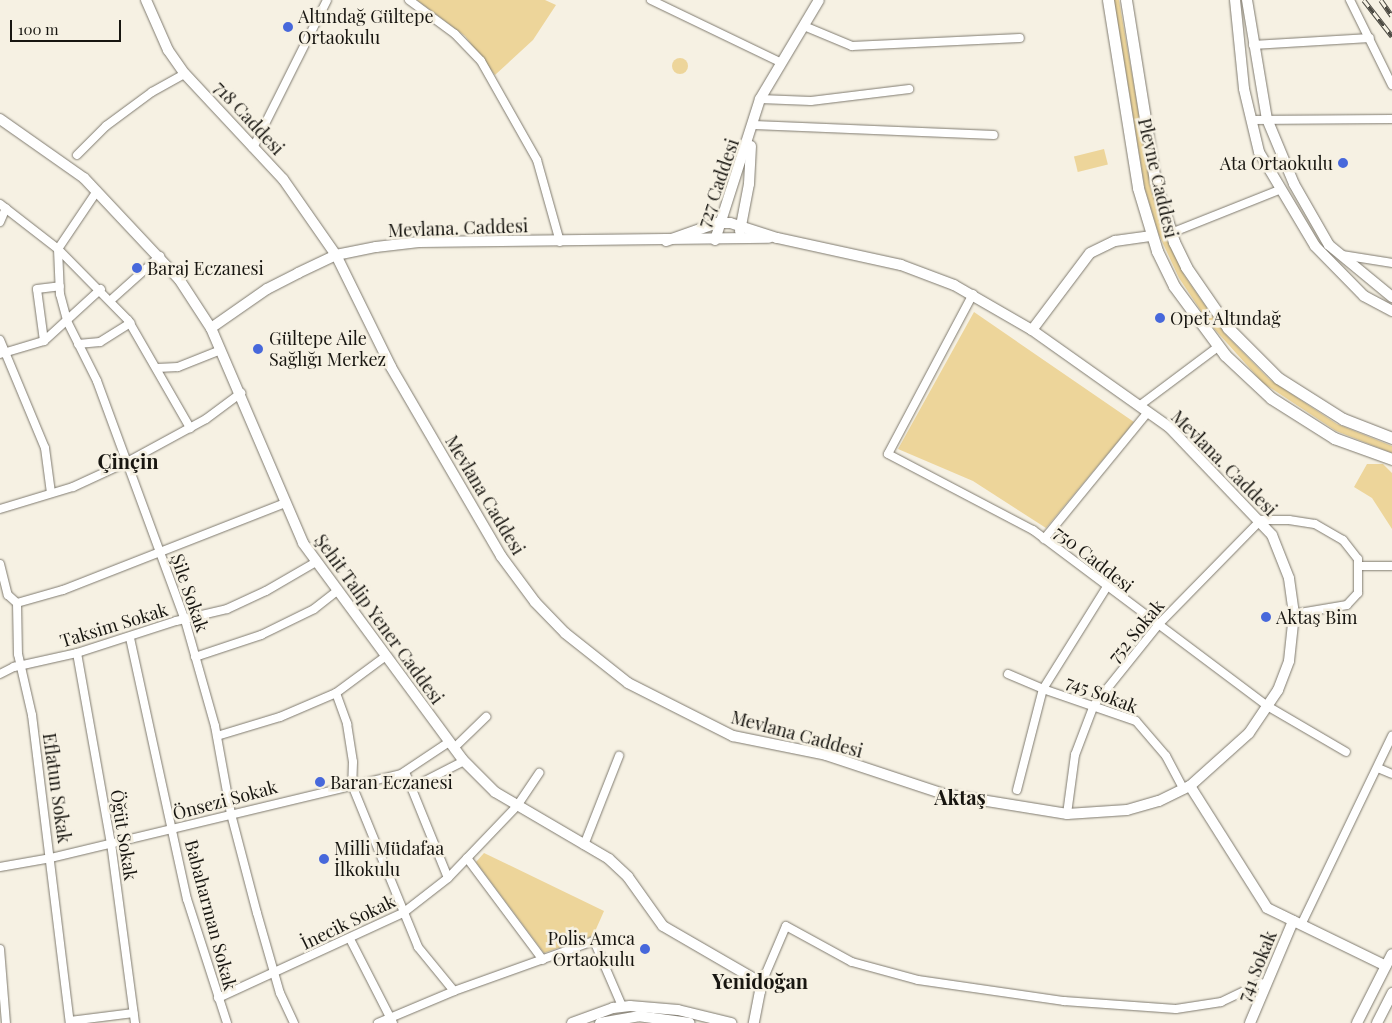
<!DOCTYPE html>
<html>
<head>
<meta charset="utf-8">
<style>
  body { margin:0 }
  #map { position:relative; width:1392px; height:1023px; overflow:hidden; background:#f6f1e3; font-family:"Playfair Display",serif }
  div>[style] { position:absolute }
  [style*='--x'] { left:calc(var(--x)*1px); top:calc(var(--y)*1px); width:calc(var(--w)*1px); rotate:calc(var(--a)*1deg) }
  .green>* { inset:0; background:#edd59a; transform-origin:0 0 }
  .round { border-radius:50% }
  .roads { filter:drop-shadow(0 0 1px #7f7a6f) drop-shadow(0 0 1px #7f7a6f) }
  .street>* { height:8px; margin:-4px; padding:0 4px; transform-origin:4px; border-radius:4px; background:#fff }
  .secondary>* { height:10px; margin:-5px; padding:0 5px; transform-origin:5px; border-radius:5px; background:#fff }
  .primary>* { height:11px; margin:-5.5px; padding:0 5.5px; transform-origin:5.5px; border-radius:5.5px; background:#fff }
  .rail>* { height:4.5px; margin-top:-2.25px; transform-origin:0; background:repeating-linear-gradient(90deg,#f6f1e3 0 8px,#4c4a42 0 16px); box-sizing:border-box; border-block:1px solid #4c4a42 }
  .dots>* { width:14px; height:14px; translate:-50% -50%; box-sizing:border-box; border:2px solid #f6f1e3; border-radius:50% }
  span { translate:-50% -50%; white-space:nowrap; text-align:center; line-height:1.15; -webkit-text-stroke:5px #f6f1e3; paint-order:stroke }
  .poi-label { font-size:18px; color:#181611 }
  .left { translate:0 -50%; text-align:left }
  .right { translate:-100% -50%; text-align:right }
  .street-label { font-size:18px; color:#181611 }
  .quarter-label { font-size:20px; color:#181611; font-weight:700 }
  .scale { position:absolute; left:10px; top:20px; width:111px; height:22px; box-sizing:border-box; border:2px solid #181611; border-top:0; padding-left:6px; font-size:15px; line-height:18px; white-space:nowrap; color:#181611; -webkit-text-stroke:4px #f6f1e3; paint-order:stroke }
</style>
</head>
<body>
<div id="map">
  <div class="green">
    <i style="clip-path:polygon(417px 0,545px 0,556px 5px,533px 40px,495px 75px,465px 36px)"></i>
    <i style="clip-path:polygon(1114px 0,1119px 0,1153px 195px,1165px 236px,1184px 275px,1224px 333px,1269px 379px,1337px 424px,1392px 446px,1392px 453px,1336px 431px,1263px 383px,1209px 323px,1179px 278px,1159px 235px,1145px 189px)"></i>
    <i class="round" style="left:672px;top:58px;width:16px;height:16px"></i>
    <i style="left:1104px;top:149px;width:16px;height:31px;rotate:76deg"></i>
    <i style="clip-path:polygon(974px 312px,1134px 422px,1046px 528px,973px 481px,898px 449px)"></i>
    <i style="clip-path:polygon(1367px 464px,1383px 464px,1392px 473px,1392px 529px,1372px 498px,1354px 487px)"></i>
    <i style="clip-path:polygon(484px 853px,604px 911px,593px 936px,544px 953px,476px 862px)"></i>
  </div>
  <div class="roads">
    <div class="street">
      <i style="--x:409;--y:0;--w:57;--a:36.5"></i>
      <i style="--x:455;--y:34;--w:37;--a:46"></i>
      <i style="--x:481;--y:61;--w:114;--a:60.5"></i>
      <i style="--x:537;--y:160;--w:85;--a:74.3"></i>
      <i style="--x:651;--y:0;--w:143;--a:25.7"></i>
      <i style="--x:1350;--y:0;--w:95;--a:63.7"></i>
      <i style="--x:804;--y:26;--w:52;--a:22.6"></i>
      <i style="--x:852;--y:46;--w:168;--a:-2.7"></i>
      <i style="--x:1253;--y:45;--w:117;--a:-3.4"></i>
      <i style="--x:760;--y:99;--w:51;--a:2.2"></i>
      <i style="--x:811;--y:101;--w:99;--a:-7"></i>
      <i style="--x:1252;--y:120;--w:140;--a:-0.4"></i>
      <i style="--x:754;--y:125;--w:240;--a:2.4"></i>
      <i style="--x:253;--y:148;--w:165;--a:-63.4"></i>
      <i style="--x:77;--y:155;--w:41;--a:-45"></i>
      <i style="--x:106;--y:126;--w:57;--a:-36.5"></i>
      <i style="--x:152;--y:92;--w:38;--a:-29"></i>
      <i style="--x:97;--y:191;--w:70;--a:123.9"></i>
      <i style="--x:58;--y:249;--w:45;--a:87.5"></i>
      <i style="--x:60;--y:294;--w:28;--a:75"></i>
      <i style="--x:67;--y:321;--w:67;--a:63.4"></i>
      <i style="--x:97;--y:381;--w:255;--a:69.8"></i>
      <i style="--x:185;--y:620;--w:110;--a:74.2"></i>
      <i style="--x:215;--y:726;--w:89;--a:79.7"></i>
      <i style="--x:231;--y:814;--w:102;--a:75.3"></i>
      <i style="--x:257;--y:913;--w:83;--a:74"></i>
      <i style="--x:280;--y:993;--w:33;--a:65"></i>
      <i style="--x:0;--y:204;--w:73;--a:37.8"></i>
      <i style="--x:58;--y:249;--w:100;--a:45.4"></i>
      <i style="--x:128;--y:320;--w:125;--a:60.1"></i>
      <i style="--x:0;--y:222;--w:15;--a:-67"></i>
      <i style="--x:1171;--y:233;--w:116;--a:-21.7"></i>
      <i style="--x:1342;--y:255;--w:51;--a:9.1"></i>
      <i style="--x:973;--y:294;--w:181;--a:118"></i>
      <i style="--x:888;--y:454;--w:164;--a:27.7"></i>
      <i style="--x:1033;--y:530;--w:295;--a:36.9"></i>
      <i style="--x:1269;--y:707;--w:89;--a:30.3"></i>
      <i style="--x:111;--y:300;--w:66;--a:-41.9"></i>
      <i style="--x:0;--y:340;--w:117;--a:67.4"></i>
      <i style="--x:45;--y:448;--w:45;--a:82.4"></i>
      <i style="--x:44;--y:341;--w:52;--a:-97.7"></i>
      <i style="--x:37;--y:289;--w:23;--a:-7"></i>
      <i style="--x:78;--y:344;--w:22;--a:-5"></i>
      <i style="--x:100;--y:342;--w:36;--a:-32"></i>
      <i style="--x:0;--y:354;--w:46;--a:-16.5"></i>
      <i style="--x:44;--y:341;--w:77;--a:-42.4"></i>
      <i style="--x:157;--y:368;--w:21;--a:-3"></i>
      <i style="--x:178;--y:367;--w:46;--a:-21.6"></i>
      <i style="--x:1139;--y:406;--w:99;--a:-36.8"></i>
      <i style="--x:0;--y:509;--w:76;--a:-16.8"></i>
      <i style="--x:73;--y:487;--w:60;--a:-24.8"></i>
      <i style="--x:127;--y:462;--w:90;--a:-28.6"></i>
      <i style="--x:206;--y:419;--w:44;--a:-36.6"></i>
      <i style="--x:1044;--y:539;--w:164;--a:-50.7"></i>
      <i style="--x:0;--y:564;--w:32;--a:76"></i>
      <i style="--x:8;--y:595;--w:12;--a:42"></i>
      <i style="--x:1360;--y:566;--w:32;--a:0"></i>
      <i style="--x:17;--y:603;--w:51;--a:88.9"></i>
      <i style="--x:18;--y:654;--w:63;--a:77.1"></i>
      <i style="--x:32;--y:715;--w:310;--a:83"></i>
      <i style="--x:17;--y:603;--w:48;--a:-15.8"></i>
      <i style="--x:63;--y:590;--w:238;--a:-21.4"></i>
      <i style="--x:130;--y:638;--w:267;--a:77.7"></i>
      <i style="--x:187;--y:899;--w:130;--a:72.1"></i>
      <i style="--x:77;--y:653;--w:193;--a:79.9"></i>
      <i style="--x:111;--y:843;--w:182;--a:82.4"></i>
      <i style="--x:195;--y:657;--w:70;--a:-18.4"></i>
      <i style="--x:261;--y:635;--w:59;--a:-26.1"></i>
      <i style="--x:314;--y:609;--w:29;--a:-38"></i>
      <i style="--x:0;--y:674;--w:16;--a:-27"></i>
      <i style="--x:14;--y:667;--w:65;--a:-12.5"></i>
      <i style="--x:77;--y:653;--w:104;--a:-17.9"></i>
      <i style="--x:176;--y:621;--w:52;--a:-13.2"></i>
      <i style="--x:227;--y:609;--w:43;--a:-24.8"></i>
      <i style="--x:266;--y:591;--w:58;--a:-30.1"></i>
      <i style="--x:1008;--y:674;--w:38;--a:23"></i>
      <i style="--x:1043;--y:689;--w:98;--a:19"></i>
      <i style="--x:1136;--y:721;--w:46;--a:49.4"></i>
      <i style="--x:1166;--y:756;--w:38;--a:62"></i>
      <i style="--x:336;--y:693;--w:33;--a:70"></i>
      <i style="--x:347;--y:724;--w:38;--a:81"></i>
      <i style="--x:353;--y:762;--w:23;--a:92"></i>
      <i style="--x:352;--y:785;--w:175;--a:67.8"></i>
      <i style="--x:418;--y:947;--w:57;--a:50.7"></i>
      <i style="--x:217;--y:736;--w:66;--a:-16.8"></i>
      <i style="--x:280;--y:717;--w:61;--a:-23.2"></i>
      <i style="--x:336;--y:693;--w:62;--a:-36.5"></i>
      <i style="--x:454;--y:748;--w:45;--a:-44.1"></i>
      <i style="--x:1378;--y:768;--w:15;--a:23"></i>
      <i style="--x:405;--y:772;--w:114;--a:67.9"></i>
      <i style="--x:413;--y:787;--w:57;--a:-27"></i>
      <i style="--x:1017;--y:790;--w:104;--a:-75.6"></i>
      <i style="--x:1043;--y:689;--w:119;--a:-58"></i>
      <i style="--x:1067;--y:814;--w:60;--a:-82.3"></i>
      <i style="--x:1075;--y:755;--w:53;--a:-69.2"></i>
      <i style="--x:1094;--y:705;--w:102;--a:-51.3"></i>
      <i style="--x:1158;--y:625;--w:147;--a:-45.6"></i>
      <i style="--x:1261;--y:520;--w:28;--a:0"></i>
      <i style="--x:1289;--y:520;--w:26;--a:9"></i>
      <i style="--x:1315;--y:524;--w:32;--a:30"></i>
      <i style="--x:1343;--y:540;--w:24;--a:52"></i>
      <i style="--x:1358;--y:559;--w:34;--a:90"></i>
      <i style="--x:1358;--y:593;--w:16;--a:133"></i>
      <i style="--x:1347;--y:605;--w:54;--a:170.4"></i>
      <i style="--x:584;--y:845;--w:96;--a:-68.5"></i>
      <i style="--x:467;--y:858;--w:127;--a:53.3"></i>
      <i style="--x:0;--y:867;--w:52;--a:-10"></i>
      <i style="--x:51;--y:858;--w:360;--a:-13.5"></i>
      <i style="--x:401;--y:774;--w:58;--a:-33.7"></i>
      <i style="--x:1301;--y:925;--w:210;--a:-64.3"></i>
      <i style="--x:350;--y:939;--w:94;--a:62.9"></i>
      <i style="--x:0;--y:949;--w:74;--a:85.4"></i>
      <i style="--x:760;--y:987;--w:66;--a:-66.9"></i>
      <i style="--x:786;--y:926;--w:75;--a:28.6"></i>
      <i style="--x:852;--y:962;--w:68;--a:15.3"></i>
      <i style="--x:918;--y:980;--w:148;--a:8.2"></i>
      <i style="--x:1064;--y:1001;--w:112;--a:4.1"></i>
      <i style="--x:1176;--y:1009;--w:46;--a:-8.8"></i>
      <i style="--x:1221;--y:1002;--w:44;--a:-25.4"></i>
      <i style="--x:218;--y:998;--w:204;--a:-24.7"></i>
      <i style="--x:403;--y:913;--w:57;--a:-37.9"></i>
      <i style="--x:448;--y:878;--w:100;--a:-46.2"></i>
      <i style="--x:517;--y:806;--w:40;--a:-56"></i>
      <i style="--x:70;--y:1021;--w:64;--a:-7.1"></i>
      <i style="--x:378;--y:1023;--w:82;--a:-22.8"></i>
      <i style="--x:454;--y:991;--w:149;--a:-19.7"></i>
      <i style="--x:594;--y:941;--w:71;--a:66.7"></i>
    </div>
    <div class="secondary">
      <i style="--x:146;--y:0;--w:55;--a:66.3"></i>
      <i style="--x:168;--y:50;--w:29;--a:55"></i>
      <i style="--x:185;--y:74;--w:144;--a:47"></i>
      <i style="--x:283;--y:179;--w:93;--a:55.1"></i>
      <i style="--x:336;--y:255;--w:125;--a:63.8"></i>
      <i style="--x:391;--y:367;--w:219;--a:59.8"></i>
      <i style="--x:501;--y:556;--w:57;--a:53.5"></i>
      <i style="--x:535;--y:602;--w:43;--a:45.9"></i>
      <i style="--x:565;--y:633;--w:80;--a:38.4"></i>
      <i style="--x:628;--y:683;--w:118;--a:26.8"></i>
      <i style="--x:733;--y:736;--w:95;--a:11.5"></i>
      <i style="--x:826;--y:755;--w:124;--a:18.3"></i>
      <i style="--x:944;--y:794;--w:125;--a:9.2"></i>
      <i style="--x:1067;--y:814;--w:60;--a:-3.8"></i>
      <i style="--x:1127;--y:810;--w:33;--a:-16"></i>
      <i style="--x:1159;--y:801;--w:34;--a:-26"></i>
      <i style="--x:1190;--y:786;--w:79;--a:-41.9"></i>
      <i style="--x:1249;--y:733;--w:52;--a:-56"></i>
      <i style="--x:1278;--y:690;--w:31;--a:-69"></i>
      <i style="--x:1289;--y:661;--w:47;--a:-83.9"></i>
      <i style="--x:1294;--y:614;--w:36;--a:-98"></i>
      <i style="--x:1289;--y:578;--w:46;--a:-111.6"></i>
      <i style="--x:1272;--y:535;--w:149;--a:-133.6"></i>
      <i style="--x:1169;--y:427;--w:168;--a:-144.7"></i>
      <i style="--x:1032;--y:330;--w:90;--a:-150"></i>
      <i style="--x:954;--y:285;--w:57;--a:-159.3"></i>
      <i style="--x:901;--y:265;--w:127;--a:-167.7"></i>
      <i style="--x:777;--y:238;--w:49;--a:-162.3"></i>
      <i style="--x:730;--y:223;--w:13;--a:180"></i>
      <i style="--x:717;--y:223;--w:54;--a:160.6"></i>
      <i style="--x:1235;--y:0;--w:89;--a:84.2"></i>
      <i style="--x:1244;--y:89;--w:65;--a:76.6"></i>
      <i style="--x:1259;--y:152;--w:109;--a:59.2"></i>
      <i style="--x:1315;--y:246;--w:70;--a:45.6"></i>
      <i style="--x:1364;--y:296;--w:32;--a:28"></i>
      <i style="--x:1247;--y:0;--w:121;--a:80.5"></i>
      <i style="--x:1267;--y:119;--w:70;--a:67.4"></i>
      <i style="--x:1294;--y:184;--w:70;--a:60.2"></i>
      <i style="--x:1329;--y:245;--w:82;--a:39.5"></i>
      <i style="--x:0;--y:119;--w:103;--a:35.1"></i>
      <i style="--x:84;--y:178;--w:139;--a:46.8"></i>
      <i style="--x:179;--y:279;--w:59;--a:56.9"></i>
      <i style="--x:211;--y:328;--w:234;--a:66.8"></i>
      <i style="--x:303;--y:543;--w:268;--a:53.6"></i>
      <i style="--x:462;--y:759;--w:47;--a:45"></i>
      <i style="--x:495;--y:792;--w:132;--a:30.4"></i>
      <i style="--x:609;--y:859;--w:26;--a:43"></i>
      <i style="--x:628;--y:877;--w:60;--a:54.5"></i>
      <i style="--x:663;--y:926;--w:108;--a:30.1"></i>
      <i style="--x:756;--y:980;--w:12;--a:70"></i>
      <i style="--x:760;--y:991;--w:33;--a:101"></i>
      <i style="--x:740;--y:231;--w:48;--a:-79.2"></i>
      <i style="--x:749;--y:184;--w:38;--a:-87"></i>
      <i style="--x:715;--y:240;--w:148;--a:-72.3"></i>
      <i style="--x:760;--y:99;--w:115;--a:-59.2"></i>
      <i style="--x:211;--y:328;--w:68;--a:-34.9"></i>
      <i style="--x:267;--y:289;--w:35;--a:-27"></i>
      <i style="--x:298;--y:273;--w:42;--a:-25.3"></i>
      <i style="--x:336;--y:255;--w:41;--a:-11.3"></i>
      <i style="--x:376;--y:247;--w:43;--a:-6.6"></i>
      <i style="--x:419;--y:242;--w:350;--a:-0.7"></i>
      <i style="--x:1032;--y:330;--w:96;--a:-53"></i>
      <i style="--x:1090;--y:253;--w:28;--a:-26"></i>
      <i style="--x:1115;--y:241;--w:37;--a:-8"></i>
      <i style="--x:1190;--y:786;--w:144;--a:57.7"></i>
      <i style="--x:1267;--y:908;--w:132;--a:26"></i>
      <i style="--x:572;--y:1023;--w:44;--a:-20.1"></i>
      <i style="--x:613;--y:1008;--w:17;--a:-7"></i>
      <i style="--x:630;--y:1006;--w:48;--a:4.8"></i>
      <i style="--x:678;--y:1010;--w:55;--a:13.8"></i>
      <i style="--x:600;--y:1023;--w:39;--a:-10"></i>
      <i style="--x:638;--y:1016;--w:52;--a:7.7"></i>
      <i style="--x:1250;--y:1023;--w:111;--a:-67.1"></i>
      <i style="--x:1357;--y:1023;--w:77;--a:-63.1"></i>
      <i style="--x:1377;--y:1023;--w:34;--a:-63"></i>
    </div>
    <div class="primary">
      <i style="--x:1108;--y:0;--w:190;--a:80.9"></i>
      <i style="--x:1138;--y:188;--w:66;--a:73.2"></i>
      <i style="--x:1157;--y:251;--w:39;--a:64"></i>
      <i style="--x:1174;--y:286;--w:86;--a:53.5"></i>
      <i style="--x:1225;--y:355;--w:63;--a:43.1"></i>
      <i style="--x:1271;--y:398;--w:75;--a:32.4"></i>
      <i style="--x:1334;--y:438;--w:62;--a:19.9"></i>
      <i style="--x:1126;--y:0;--w:183;--a:80.9"></i>
      <i style="--x:1155;--y:181;--w:64;--a:72.7"></i>
      <i style="--x:1174;--y:242;--w:28;--a:64"></i>
      <i style="--x:1186;--y:267;--w:74;--a:55.5"></i>
      <i style="--x:1228;--y:328;--w:71;--a:45"></i>
      <i style="--x:1278;--y:378;--w:77;--a:32.2"></i>
      <i style="--x:1343;--y:419;--w:53;--a:21.2"></i>
    </div>
  </div>
  <div class="rail">
    <i style="--x:1364;--y:0;--w:46;--a:52.1"></i>
    <i style="--x:1381;--y:0;--w:19;--a:55"></i>
  </div>
  <div class="dots">
    <i style="left:288px;top:27px;background:#4768db"></i>
    <i style="left:1343px;top:163px;background:#4768db"></i>
    <i style="left:137px;top:268px;background:#4768db"></i>
    <i style="left:1160px;top:318px;background:#4768db"></i>
    <i style="left:258px;top:349px;background:#4768db"></i>
    <i style="left:1266px;top:617px;background:#4768db"></i>
    <i style="left:320px;top:782px;background:#4768db"></i>
    <i style="left:324px;top:859px;background:#4768db"></i>
    <i style="left:645px;top:949px;background:#4768db"></i>
  </div>
  <div class="poi-label">
    <span class="left" style="left:298px;top:27px">Altındağ Gültepe<br>Ortaokulu</span>
    <span class="right" style="left:1333px;top:163px">Ata Ortaokulu</span>
    <span class="left" style="left:147px;top:268px">Baraj Eczanesi</span>
    <span class="left" style="left:1170px;top:318px">Opet Altındağ</span>
    <span class="left" style="left:269px;top:349px">Gültepe Aile<br>Sağlığı Merkez</span>
    <span class="left" style="left:1276px;top:617px">Aktaş Bim</span>
    <span class="left" style="left:330px;top:782px">Baran Eczanesi</span>
    <span class="left" style="left:334px;top:859px">Milli Müdafaa<br>İlkokulu</span>
    <span class="right" style="left:635px;top:949px">Polis Amca<br>Ortaokulu</span>
  </div>
  <div class="street-label">
    <span style="left:249px;top:118px;rotate:47deg">718 Caddesi</span>
    <span style="left:1158px;top:178px;rotate:77deg">Plevne Caddesi</span>
    <span style="left:718px;top:183px;rotate:-71deg">727 Caddesi</span>
    <span style="left:458px;top:228px;rotate:-2deg">Mevlana. Caddesi</span>
    <span style="left:1224px;top:463px;rotate:45deg">Mevlana. Caddesi</span>
    <span style="left:485px;top:495px;rotate:59deg">Mevlana Caddesi</span>
    <span style="left:1094px;top:559px;rotate:38deg">750 Caddesi</span>
    <span style="left:190px;top:593px;rotate:71deg">Şile Sokak</span>
    <span style="left:379px;top:619px;rotate:54deg">Şehit Talip Yener Caddesi</span>
    <span style="left:114px;top:625px;rotate:-17deg">Taksim Sokak</span>
    <span style="left:1136px;top:631px;rotate:-50deg">752 Sokak</span>
    <span style="left:1102px;top:694px;rotate:21deg">745 Sokak</span>
    <span style="left:797px;top:734px;rotate:15deg">Mevlana Caddesi</span>
    <span style="left:57px;top:788px;rotate:82deg">Eflatun Sokak</span>
    <span style="left:225px;top:800px;rotate:-15deg">Önsezi Sokak</span>
    <span style="left:124px;top:835px;rotate:81deg">Öğüt Sokak</span>
    <span style="left:211px;top:915px;rotate:75deg">Babaharman Sokak</span>
    <span style="left:348px;top:922px;rotate:-26deg">İnecik Sokak</span>
    <span style="left:1257px;top:966px;rotate:-68deg">741 Sokak</span>
  </div>
  <div class="quarter-label">
    <span style="left:128px;top:460px">Çinçin</span>
    <span style="left:960px;top:796px">Aktaş</span>
    <span style="left:760px;top:980px">Yenidoğan</span>
  </div>
  <div class="scale">100 m</div>
</div>
</body>
</html>
